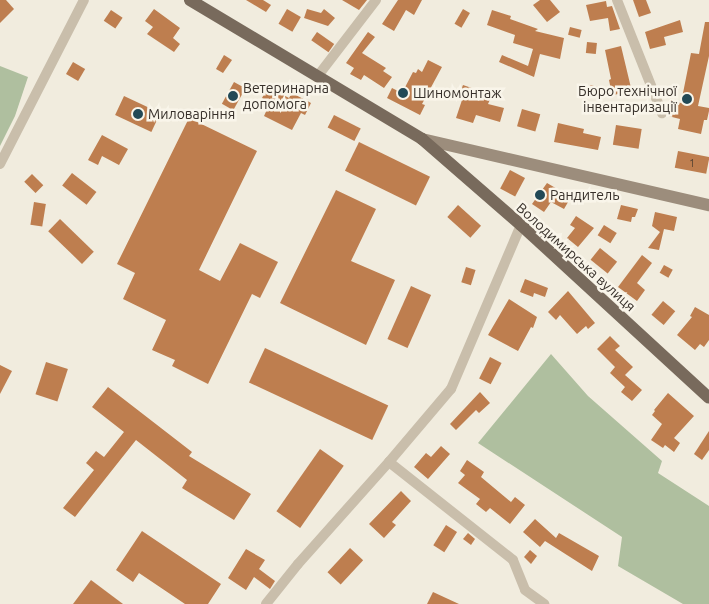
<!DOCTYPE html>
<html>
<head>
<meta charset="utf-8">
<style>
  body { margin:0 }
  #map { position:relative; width:709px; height:604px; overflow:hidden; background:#f1ecde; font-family:Ubuntu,sans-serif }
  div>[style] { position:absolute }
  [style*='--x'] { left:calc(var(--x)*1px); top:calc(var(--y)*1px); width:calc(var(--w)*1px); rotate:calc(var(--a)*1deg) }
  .green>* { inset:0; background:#afbf9f }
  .building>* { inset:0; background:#be7e4f; transform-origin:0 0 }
  .street>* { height:10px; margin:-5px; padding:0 5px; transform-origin:5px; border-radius:5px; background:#c9beab }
  .secondary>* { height:12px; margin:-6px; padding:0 6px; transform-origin:6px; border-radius:6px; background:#9c8d7c }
  .primary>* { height:12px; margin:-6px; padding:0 6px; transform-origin:6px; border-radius:6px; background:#786a5c }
  .dots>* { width:14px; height:14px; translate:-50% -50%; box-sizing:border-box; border:2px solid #f9f5ea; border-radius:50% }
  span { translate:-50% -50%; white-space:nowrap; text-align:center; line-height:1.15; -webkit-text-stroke:5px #f9f5ea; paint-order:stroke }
  .number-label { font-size:11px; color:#594433 }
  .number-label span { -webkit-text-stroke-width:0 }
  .poi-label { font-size:14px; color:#37302a }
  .left { translate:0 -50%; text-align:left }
  .right { translate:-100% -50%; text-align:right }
  .street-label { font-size:14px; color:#37302a }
</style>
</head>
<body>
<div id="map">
  <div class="green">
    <i style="clip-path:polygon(0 66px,28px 77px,15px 116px,0 146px)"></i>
    <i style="clip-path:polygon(551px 354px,588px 396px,662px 461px,658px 473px,709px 506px,709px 604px,683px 604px,618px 566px,622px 537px,478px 443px)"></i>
  </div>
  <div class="building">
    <i style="clip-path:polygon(0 0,6px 0,14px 9px,0 23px)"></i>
    <i style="clip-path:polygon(246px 0,263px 0,271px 5px,266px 12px)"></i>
    <i style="clip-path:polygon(342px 0,367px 0,359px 10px)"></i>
    <i style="clip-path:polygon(398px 0,422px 0,414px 15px,406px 10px,394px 31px,382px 24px)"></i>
    <i style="clip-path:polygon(540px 0,550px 0,560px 12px,547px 22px,533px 5px)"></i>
    <i style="clip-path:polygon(633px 0,646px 0,651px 13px,639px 17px)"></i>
    <i style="clip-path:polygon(606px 1px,607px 7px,612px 6px,620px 29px,610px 31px,608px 18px,590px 21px,586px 5px)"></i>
    <i style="clip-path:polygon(154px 9px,180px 28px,173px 38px,180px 44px,174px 52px,147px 34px,153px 27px,145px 21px)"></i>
    <i style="left:287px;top:9px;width:16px;height:17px;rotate:30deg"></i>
    <i style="clip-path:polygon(307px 9px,321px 13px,324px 9px,335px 18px,328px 26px,304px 18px)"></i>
    <i style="left:463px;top:9px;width:8px;height:17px;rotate:30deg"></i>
    <i style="left:111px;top:10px;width:14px;height:13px;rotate:34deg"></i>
    <i style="clip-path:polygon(492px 10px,511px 16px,510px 19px,538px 29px,535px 31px,564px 38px,560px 59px,540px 54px,534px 77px,499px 62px,502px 55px,528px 66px,533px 49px,513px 43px,515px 35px,487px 25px)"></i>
    <i style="clip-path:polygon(680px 20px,683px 32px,664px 37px,666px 45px,650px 49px,645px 32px)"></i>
    <i style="clip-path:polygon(705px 22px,709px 22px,709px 56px,698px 106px,709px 108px,709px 111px,707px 120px,704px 120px,701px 134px,678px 129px,680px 119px,668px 116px,671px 100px,681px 103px,691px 53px,699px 54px)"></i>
    <i style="left:570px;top:27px;width:12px;height:8px;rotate:14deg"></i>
    <i style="left:317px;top:32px;width:21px;height:10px;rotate:35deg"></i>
    <i style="clip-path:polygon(368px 32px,375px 37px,362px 53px,386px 68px,383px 71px,392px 77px,384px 88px,364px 75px,361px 80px,350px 74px,354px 68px,346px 63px)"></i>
    <i style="left:587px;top:42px;width:10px;height:11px;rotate:6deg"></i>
    <i style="clip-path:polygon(621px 46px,632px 92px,612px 95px,609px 80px,611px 79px,605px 50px)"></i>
    <i style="clip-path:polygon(224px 55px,232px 60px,223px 73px,216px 69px)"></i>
    <i style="clip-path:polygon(428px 60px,442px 67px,422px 104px,425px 105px,420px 115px,387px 98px,392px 88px,402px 93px,413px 72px,416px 73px,418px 69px,422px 72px)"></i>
    <i style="left:73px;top:62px;width:14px;height:14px;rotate:30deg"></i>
    <i style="left:234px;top:82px;width:13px;height:25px;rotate:29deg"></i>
    <i style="clip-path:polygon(463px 85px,492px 95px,488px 104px,504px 108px,500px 122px,476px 115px,473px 123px,456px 118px,463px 97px,459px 95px)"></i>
    <i style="left:590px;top:85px;width:9px;height:10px;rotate:13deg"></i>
    <i style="clip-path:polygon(268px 87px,289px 98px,292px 93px,311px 103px,305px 115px,301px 113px,292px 130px,264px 116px,270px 103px,262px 98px)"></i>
    <i style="left:124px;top:96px;width:40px;height:21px;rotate:25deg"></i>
    <i style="left:522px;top:109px;width:19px;height:18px;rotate:16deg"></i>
    <i style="left:334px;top:115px;width:30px;height:14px;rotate:27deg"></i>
    <i style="clip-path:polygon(189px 118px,257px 151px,199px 270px,220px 281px,240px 243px,278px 262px,260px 298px,252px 294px,208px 384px,172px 366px,175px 360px,152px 350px,166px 320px,123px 299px,135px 273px,117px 264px)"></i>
    <i style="clip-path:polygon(558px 123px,584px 129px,583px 133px,601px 137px,598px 150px,554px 142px)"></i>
    <i style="left:616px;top:125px;width:26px;height:20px;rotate:9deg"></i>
    <i style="clip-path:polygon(102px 135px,128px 149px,119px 165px,102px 156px,98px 165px,88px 160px)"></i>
    <i style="left:359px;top:142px;width:79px;height:32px;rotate:26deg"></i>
    <i style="left:678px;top:151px;width:32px;height:17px;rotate:11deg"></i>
    <i style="left:510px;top:170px;width:17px;height:21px;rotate:28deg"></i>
    <i style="left:72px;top:173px;width:31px;height:16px;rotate:38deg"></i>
    <i style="left:32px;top:174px;width:16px;height:11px;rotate:45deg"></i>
    <i style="clip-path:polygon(547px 183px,571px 197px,564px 209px,551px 202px,544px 212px,532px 204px)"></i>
    <i style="clip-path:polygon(336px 190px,376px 209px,351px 261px,395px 280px,366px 345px,280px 303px)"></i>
    <i style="left:34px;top:202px;width:12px;height:23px;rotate:9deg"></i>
    <i style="left:458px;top:205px;width:31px;height:16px;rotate:42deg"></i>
    <i style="clip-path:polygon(621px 205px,638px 209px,635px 217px,632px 217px,631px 222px,617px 219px)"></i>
    <i style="clip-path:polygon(655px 212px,677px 217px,674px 231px,664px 229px,659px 250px,648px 248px,660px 232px,652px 226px)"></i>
    <i style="clip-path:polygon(576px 216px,594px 228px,578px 247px,567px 238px,575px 228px,570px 225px)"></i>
    <i style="left:60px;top:219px;width:47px;height:17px;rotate:44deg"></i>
    <i style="left:604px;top:225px;width:15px;height:12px;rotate:32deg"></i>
    <i style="left:600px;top:248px;width:22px;height:15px;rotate:39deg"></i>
    <i style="clip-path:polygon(642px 255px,652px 263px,637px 283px,645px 290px,637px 301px,618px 287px)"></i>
    <i style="left:664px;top:265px;width:10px;height:9px;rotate:29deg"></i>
    <i style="left:466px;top:267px;width:10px;height:16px;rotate:17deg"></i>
    <i style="clip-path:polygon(525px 279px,548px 288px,545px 297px,534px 293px,533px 297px,520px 292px)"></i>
    <i style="left:411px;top:286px;width:22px;height:58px;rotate:24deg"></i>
    <i style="clip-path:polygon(568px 291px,595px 323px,588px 329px,586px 326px,577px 334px,560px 315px,556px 320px,548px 312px)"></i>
    <i style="clip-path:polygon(509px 299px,537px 317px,533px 328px,531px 327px,518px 351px,488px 335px)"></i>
    <i style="left:663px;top:301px;width:16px;height:18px;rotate:40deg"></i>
    <i style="clip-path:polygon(695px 307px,709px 315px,709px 340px,704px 347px,700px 344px,695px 350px,677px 335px,692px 317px,690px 316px)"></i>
    <i style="clip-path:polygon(610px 336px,620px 346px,615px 350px,633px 367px,625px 375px,642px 390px,632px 401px,621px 392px,625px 387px,610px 373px,615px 367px,597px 349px)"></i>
    <i style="left:265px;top:348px;width:136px;height:38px;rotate:25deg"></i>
    <i style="left:490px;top:357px;width:13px;height:24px;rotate:27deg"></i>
    <i style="left:46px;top:362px;width:23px;height:34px;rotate:18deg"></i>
    <i style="clip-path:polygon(0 365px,12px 371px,0 394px)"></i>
    <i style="clip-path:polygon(108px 387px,192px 452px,189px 456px,251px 494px,234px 520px,182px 488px,187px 480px,136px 440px,75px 517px,63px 508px,94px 470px,86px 463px,96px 451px,104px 457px,124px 432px,92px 407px)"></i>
    <i style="clip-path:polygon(480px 392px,490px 403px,479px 413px,476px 410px,456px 430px,450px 424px)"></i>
    <i style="clip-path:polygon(668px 393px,694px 416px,674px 438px,680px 443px,674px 452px,665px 445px,663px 448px,651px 440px,662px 424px,652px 415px,655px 411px,654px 410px)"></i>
    <i style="clip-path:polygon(709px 431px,709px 450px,702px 460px,694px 454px)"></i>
    <i style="clip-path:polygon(441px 446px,450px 454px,428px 479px,414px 467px,426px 453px,431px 457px)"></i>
    <i style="left:320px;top:449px;width:29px;height:76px;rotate:35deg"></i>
    <i style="clip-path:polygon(467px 460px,484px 472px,481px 477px,511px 502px,515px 497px,525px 505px,510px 524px,490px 508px,486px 512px,476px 504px,480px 499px,458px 483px,465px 475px,460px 471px)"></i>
    <i style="clip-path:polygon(401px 491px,411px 501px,392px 522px,396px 525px,384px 538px,369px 524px)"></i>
    <i style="clip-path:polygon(535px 519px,556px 538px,559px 533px,599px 556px,592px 571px,545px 541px,540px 547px,523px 532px)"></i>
    <i style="left:446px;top:525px;width:13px;height:24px;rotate:32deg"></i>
    <i style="clip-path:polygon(142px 531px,221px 584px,208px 604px,185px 604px,139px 573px,133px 582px,116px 570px)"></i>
    <i style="clip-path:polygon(468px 533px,475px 539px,471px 545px,463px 539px)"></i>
    <i style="left:350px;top:548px;width:18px;height:33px;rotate:43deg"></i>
    <i style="clip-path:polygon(246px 549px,265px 560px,259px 569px,275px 581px,270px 589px,254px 577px,246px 590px,228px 578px)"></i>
    <i style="clip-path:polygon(530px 550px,537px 556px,531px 564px,524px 557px)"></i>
    <i style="clip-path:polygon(91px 580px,123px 604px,73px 604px)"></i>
    <i style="clip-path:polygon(433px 592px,459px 604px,427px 604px)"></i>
  </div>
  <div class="street">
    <i style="--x:617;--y:0;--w:122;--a:68.3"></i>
    <i style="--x:317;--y:77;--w:97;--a:-52.5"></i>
    <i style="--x:0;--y:164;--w:184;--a:-62.9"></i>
    <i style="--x:389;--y:462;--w:158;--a:38.3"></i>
    <i style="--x:513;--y:560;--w:32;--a:68"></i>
    <i style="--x:525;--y:590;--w:24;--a:36"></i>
    <i style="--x:266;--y:604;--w:51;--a:-51.3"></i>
    <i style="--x:298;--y:564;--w:137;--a:-48.3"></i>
    <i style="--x:389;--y:462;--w:96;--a:-49.7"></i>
    <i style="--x:451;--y:389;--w:178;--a:-66.9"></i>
  </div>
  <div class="secondary">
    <i style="--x:422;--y:139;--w:294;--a:13"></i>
  </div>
  <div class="primary">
    <i style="--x:190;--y:0;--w:270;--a:30.9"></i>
    <i style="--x:422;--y:139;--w:131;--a:41"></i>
    <i style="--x:521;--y:225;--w:255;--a:42.6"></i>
  </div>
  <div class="dots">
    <i style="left:403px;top:93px;background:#224956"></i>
    <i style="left:233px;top:96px;background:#224956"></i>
    <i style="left:687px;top:99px;background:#224956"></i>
    <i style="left:138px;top:114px;background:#224956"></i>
    <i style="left:540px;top:195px;background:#224956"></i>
  </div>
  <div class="number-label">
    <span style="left:692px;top:163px">1</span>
  </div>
  <div class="poi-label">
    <span class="left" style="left:243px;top:96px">Ветеринарна<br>допомога</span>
    <span class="right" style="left:677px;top:99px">Бюро технічної<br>інвентаризації</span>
    <span class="left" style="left:413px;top:93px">Шиномонтаж</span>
    <span class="left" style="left:148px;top:114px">Миловаріння</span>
    <span class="left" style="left:550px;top:195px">Рандитель</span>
  </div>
  <div class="street-label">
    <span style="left:576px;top:257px;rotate:42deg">Володимирська вулиця</span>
  </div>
</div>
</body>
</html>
